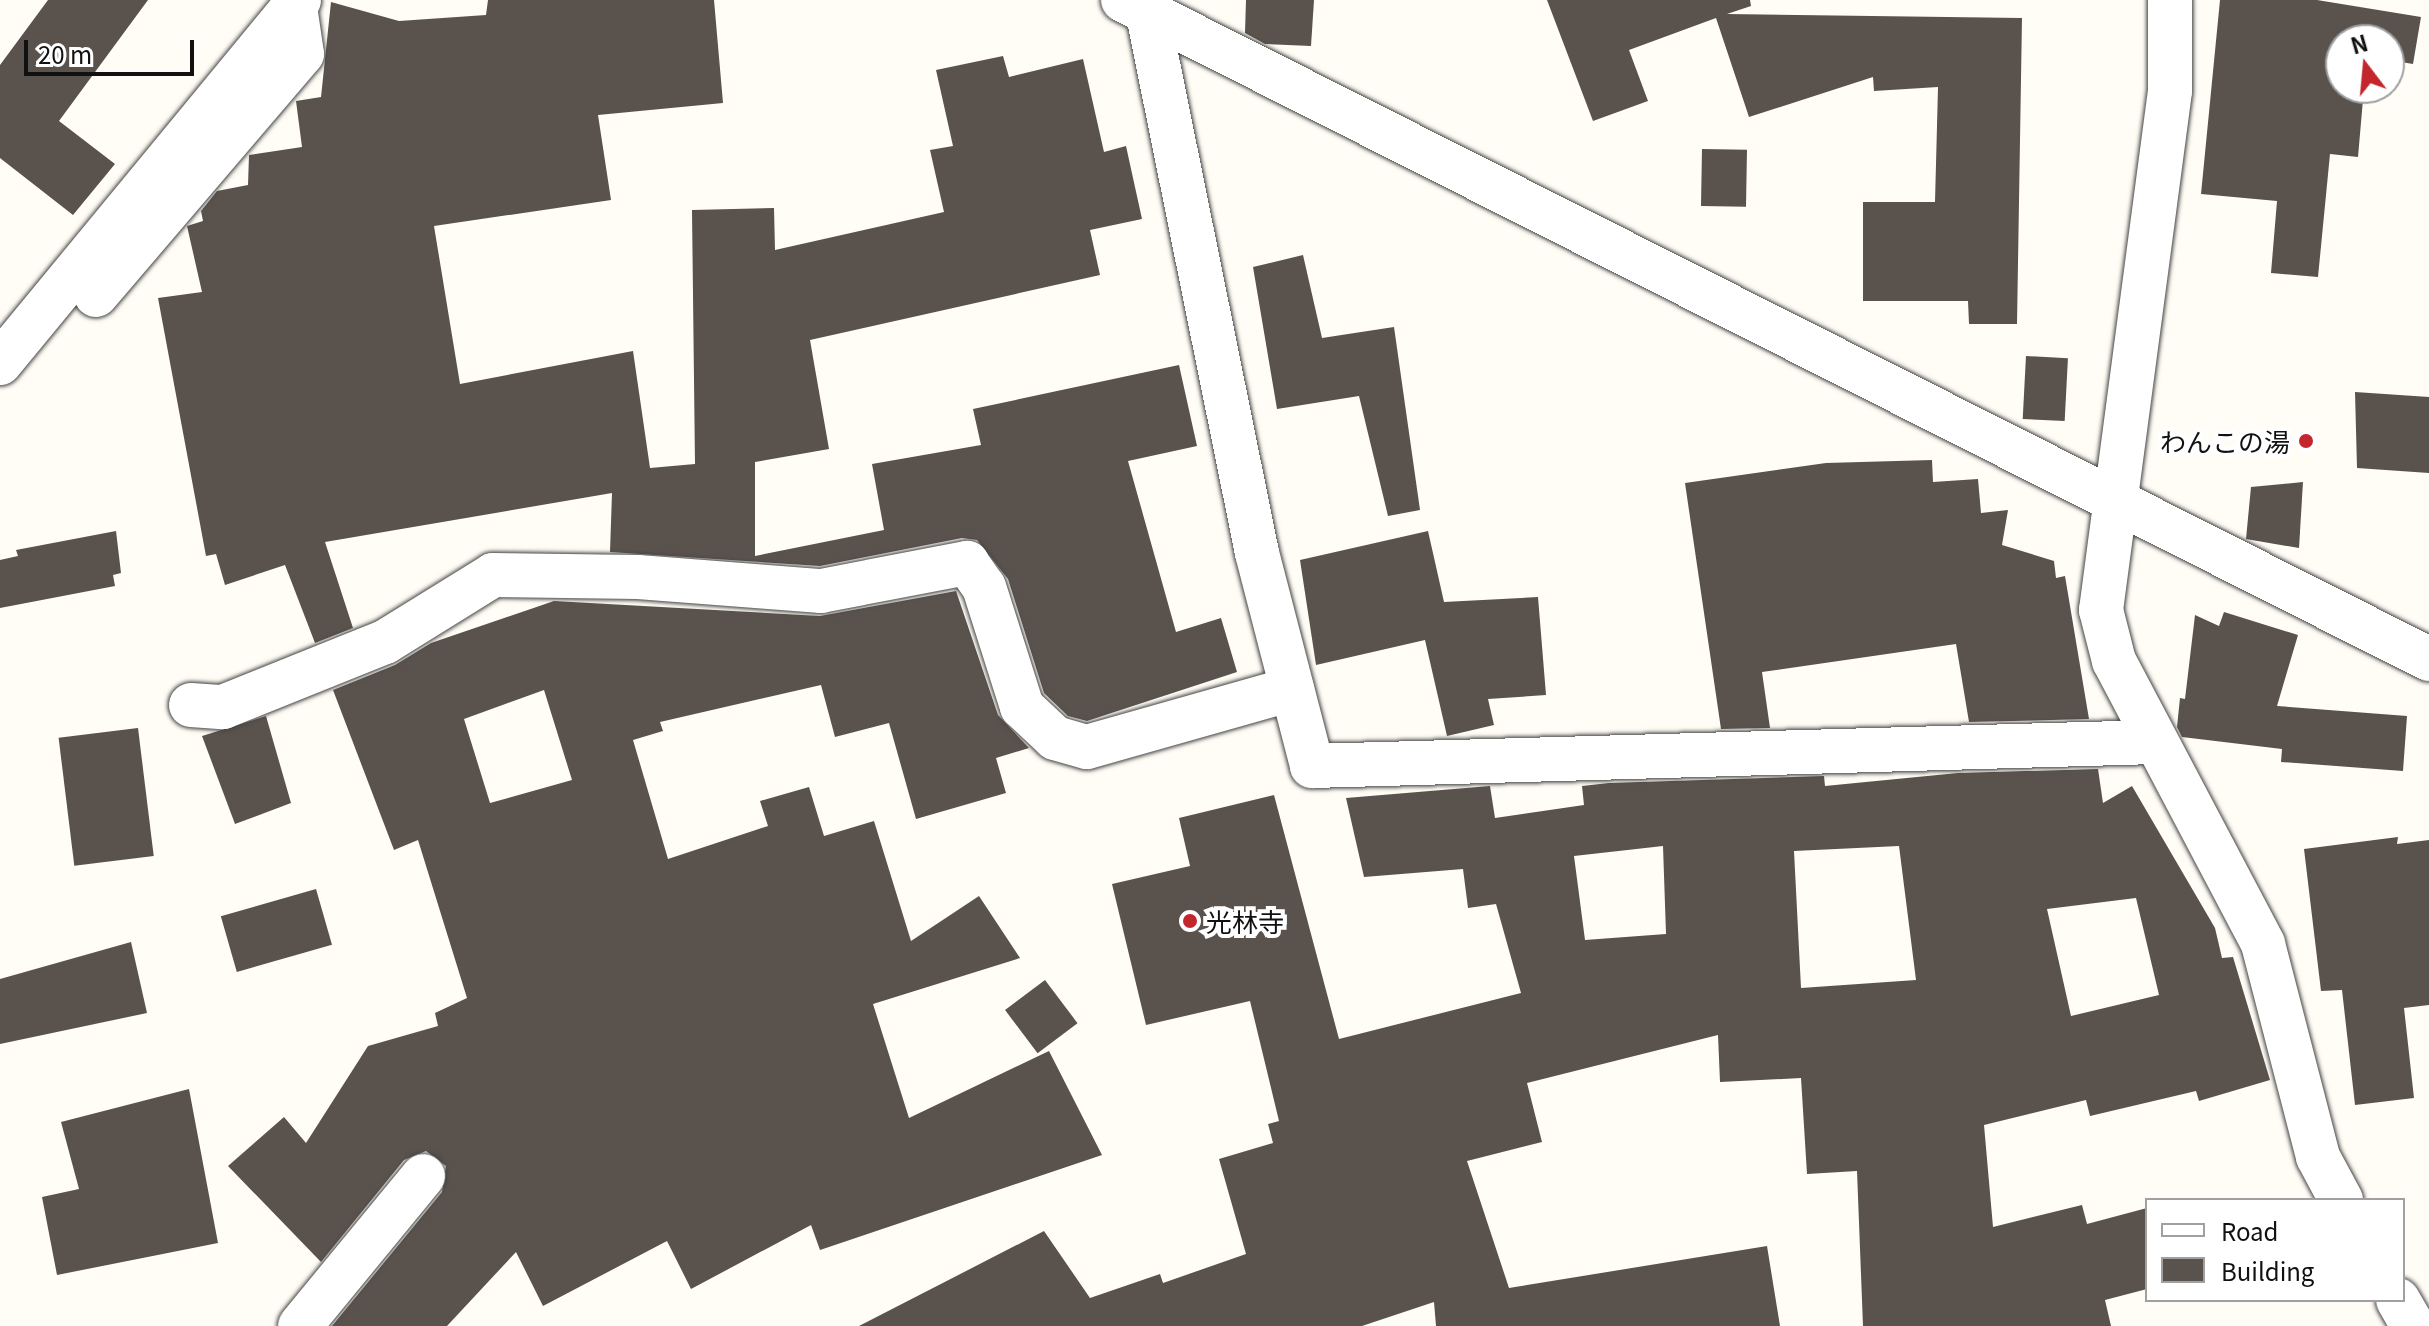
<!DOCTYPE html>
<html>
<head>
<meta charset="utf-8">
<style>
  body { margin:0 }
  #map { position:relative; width:2429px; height:1326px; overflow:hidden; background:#fffdf5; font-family:Georgia,"Noto Sans JP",serif }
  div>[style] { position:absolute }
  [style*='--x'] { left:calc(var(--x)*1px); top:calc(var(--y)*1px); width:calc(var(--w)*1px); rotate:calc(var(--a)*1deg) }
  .building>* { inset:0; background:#5a524d; transform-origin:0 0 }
  .roads { filter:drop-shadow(0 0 2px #444) drop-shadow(0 0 2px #444) }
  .minor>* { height:44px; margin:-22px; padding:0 22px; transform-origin:22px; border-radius:22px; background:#fff }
  .tertiary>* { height:44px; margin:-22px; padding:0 22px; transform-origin:22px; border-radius:22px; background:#fff }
  .dots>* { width:22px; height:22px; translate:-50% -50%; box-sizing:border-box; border:4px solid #fff; border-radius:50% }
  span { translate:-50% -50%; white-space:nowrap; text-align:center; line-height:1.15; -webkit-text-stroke:8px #fff; paint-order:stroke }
  .poi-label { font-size:26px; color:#111 }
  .right { translate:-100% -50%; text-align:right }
  .left { translate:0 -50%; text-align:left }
  .legend { position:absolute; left:2145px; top:1198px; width:260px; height:104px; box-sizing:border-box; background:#fff; border:2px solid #a0a0a0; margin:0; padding:10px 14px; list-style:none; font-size:24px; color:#111 }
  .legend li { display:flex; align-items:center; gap:16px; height:40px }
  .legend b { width:40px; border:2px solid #a0a0a0 }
  .north { position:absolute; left:2325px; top:24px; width:80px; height:80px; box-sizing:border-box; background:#fff; border:2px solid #a0a0a0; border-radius:50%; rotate:344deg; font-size:22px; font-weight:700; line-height:32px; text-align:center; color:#111 }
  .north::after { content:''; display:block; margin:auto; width:28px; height:36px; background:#c4262e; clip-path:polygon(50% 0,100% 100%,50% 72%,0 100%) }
  .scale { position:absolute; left:24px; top:40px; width:170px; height:36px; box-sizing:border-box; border:4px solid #111; border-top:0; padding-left:10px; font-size:24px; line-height:28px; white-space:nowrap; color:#111; -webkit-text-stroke:6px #fff; paint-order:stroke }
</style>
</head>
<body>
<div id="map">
  <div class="building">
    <i style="clip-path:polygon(48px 0,148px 0,59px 121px,115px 164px,73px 215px,0 158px,0 65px)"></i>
    <i style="clip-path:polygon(488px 0,714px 0,723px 103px,598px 115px,611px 200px,434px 226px,460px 384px,633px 351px,650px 468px,695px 464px,692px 210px,774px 208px,775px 250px,944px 212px,930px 150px,953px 146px,936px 70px,1003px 56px,1009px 77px,1083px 59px,1104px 152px,1126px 146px,1142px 219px,1090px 230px,1100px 275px,810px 340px,829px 449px,755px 462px,755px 556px,884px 530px,872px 464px,981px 445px,973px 409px,1179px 365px,1197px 446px,1128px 461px,1176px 632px,1221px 618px,1237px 672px,1087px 721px,1068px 716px,1044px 693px,1008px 579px,977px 540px,962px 538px,820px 566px,610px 552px,612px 493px,325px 542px,353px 628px,315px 643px,285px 565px,225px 585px,216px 554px,206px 556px,158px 298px,202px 292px,187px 226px,203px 221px,201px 211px,217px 191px,248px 185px,249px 155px,302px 147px,296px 101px,321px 97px,331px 2px,399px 21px,486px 15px)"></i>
    <i style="clip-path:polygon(1246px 0,1314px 0,1311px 46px,1265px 44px,1245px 33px)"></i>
    <i style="clip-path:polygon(1547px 0,1750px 0,1751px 6px,1727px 14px,2022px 18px,2017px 324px,1969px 324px,1968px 301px,1863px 301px,1863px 202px,1935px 202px,1938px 87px,1874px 91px,1873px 77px,1749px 117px,1716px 18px,1629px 50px,1648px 101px,1593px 121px)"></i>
    <i style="clip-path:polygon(2220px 0,2317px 0,2421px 17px,2413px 64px,2389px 60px,2389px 40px,2341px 40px,2341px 88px,2364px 88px,2358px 157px,2330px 154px,2318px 277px,2271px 273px,2277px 201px,2201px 194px)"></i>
    <i style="left:1702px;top:149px;width:45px;height:57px;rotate:1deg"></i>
    <i style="clip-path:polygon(1303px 255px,1322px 338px,1394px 327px,1420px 510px,1388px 516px,1359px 396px,1277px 409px,1253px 267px)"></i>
    <i style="left:2026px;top:356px;width:42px;height:63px;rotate:3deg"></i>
    <i style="clip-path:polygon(2355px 392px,2429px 397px,2429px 473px,2357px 468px)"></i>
    <i style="clip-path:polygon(1932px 460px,1933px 482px,1978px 479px,1981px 513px,2008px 510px,2002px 545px,2054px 561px,2056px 578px,2065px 576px,2089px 719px,1969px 722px,1956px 644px,1762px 672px,1770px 728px,1721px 729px,1685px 483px,1826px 463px)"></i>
    <i style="clip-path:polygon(2303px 482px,2299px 548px,2246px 539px,2251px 487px)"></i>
    <i style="clip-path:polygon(116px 531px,121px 573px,113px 575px,115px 586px,0 608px,0 560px,18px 556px,16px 550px)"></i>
    <i style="clip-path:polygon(1428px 531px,1444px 602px,1538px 597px,1546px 695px,1488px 699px,1494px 725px,1447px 736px,1425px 640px,1316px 665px,1300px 560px)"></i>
    <i style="clip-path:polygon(evenodd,956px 591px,998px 715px,1029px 748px,996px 758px,1006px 793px,916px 819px,889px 723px,835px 737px,821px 685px,660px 722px,663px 731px,633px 740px,668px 859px,768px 826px,760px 801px,809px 787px,824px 836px,874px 821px,911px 941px,979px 896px,1020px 958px,873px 1004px,909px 1118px,1049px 1051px,1102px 1155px,820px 1250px,811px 1225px,691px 1289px,667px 1241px,543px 1306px,516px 1252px,447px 1326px,332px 1326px,442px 1192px,446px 1166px,426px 1151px,404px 1160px,321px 1262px,228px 1166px,284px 1117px,306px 1143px,368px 1046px,438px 1026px,435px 1013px,467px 998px,418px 840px,394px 850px,333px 690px,395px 665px,431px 643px,554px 601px,820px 616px,956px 591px,544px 690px,572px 780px,490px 803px,464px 719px,544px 690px)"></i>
    <i style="clip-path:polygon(2224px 612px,2298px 635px,2277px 706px,2407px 716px,2403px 771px,2281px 762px,2282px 749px,2182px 737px,2177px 727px,2180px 698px,2185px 699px,2195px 615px,2219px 626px)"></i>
    <i style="clip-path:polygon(266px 716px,291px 803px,235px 824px,202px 736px)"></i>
    <i style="left:138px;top:728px;width:129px;height:80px;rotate:83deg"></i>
    <i style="clip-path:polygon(evenodd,2098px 769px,2103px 803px,2132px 786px,2215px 928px,2222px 958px,2233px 957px,2270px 1080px,2199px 1101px,2196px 1091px,2090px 1116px,2086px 1100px,1984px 1125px,1993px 1227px,2082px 1205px,2087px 1224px,2147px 1208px,2147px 1289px,2105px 1300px,2111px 1326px,1863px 1326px,1857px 1171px,1807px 1174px,1801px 1078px,1720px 1082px,1718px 1035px,1527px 1083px,1542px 1142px,1467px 1161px,1509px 1288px,1767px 1246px,1780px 1326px,1436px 1326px,1434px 1302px,1362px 1326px,859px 1326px,1044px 1231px,1090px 1298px,1160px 1274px,1163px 1283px,1246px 1254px,1219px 1159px,1273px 1143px,1268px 1124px,1279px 1121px,1250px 1001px,1146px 1025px,1112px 884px,1190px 866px,1179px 818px,1274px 795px,1339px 1039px,1521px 993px,1496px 904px,1468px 908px,1463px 869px,1364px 877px,1346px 798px,1490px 786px,1495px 818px,1584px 805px,1582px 786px,1609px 783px,1824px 776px,1825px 786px,1958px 773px,2098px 769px,1663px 846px,1666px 934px,1585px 940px,1574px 856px,1663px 846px,2098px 769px,1899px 846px,1916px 980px,1801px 988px,1794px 851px,1899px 846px,2098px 769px,2136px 898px,2159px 995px,2071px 1016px,2047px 909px,2136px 898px)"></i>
    <i style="clip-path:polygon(2398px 837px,2397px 844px,2429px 840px,2429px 1005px,2404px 1008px,2414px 1098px,2355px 1105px,2342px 990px,2321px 991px,2304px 849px)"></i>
    <i style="left:316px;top:889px;width:58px;height:99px;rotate:74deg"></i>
    <i style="clip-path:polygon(131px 942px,147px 1013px,0 1044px,0 979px)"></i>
    <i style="left:1045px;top:980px;width:54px;height:50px;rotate:53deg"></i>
    <i style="clip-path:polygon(189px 1089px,218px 1243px,57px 1275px,42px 1197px,79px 1189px,61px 1122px)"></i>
  </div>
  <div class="roads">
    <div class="minor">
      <i style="--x:1145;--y:0;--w:564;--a:78.55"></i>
      <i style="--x:1257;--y:553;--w:220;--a:75.5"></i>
      <i style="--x:1312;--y:766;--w:843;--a:-1.63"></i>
      <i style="--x:2170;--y:0;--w:91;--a:90"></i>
      <i style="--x:2170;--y:91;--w:524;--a:97.57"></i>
      <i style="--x:2101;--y:610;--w:53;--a:75.7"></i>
      <i style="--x:2114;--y:661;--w:320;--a:62.2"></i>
      <i style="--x:2263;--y:944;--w:220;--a:75.5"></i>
      <i style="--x:2318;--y:1157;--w:49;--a:61.9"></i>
      <i style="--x:96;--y:295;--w:317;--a:-49.5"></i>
      <i style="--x:302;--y:54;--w:55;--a:-98.4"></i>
      <i style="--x:191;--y:705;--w:32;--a:4"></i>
      <i style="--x:223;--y:707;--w:175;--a:-21.9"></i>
      <i style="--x:385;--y:642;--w:127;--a:-31.8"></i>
      <i style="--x:493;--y:575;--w:145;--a:0.8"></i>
      <i style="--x:638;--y:577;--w:184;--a:4.4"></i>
      <i style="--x:821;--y:591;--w:149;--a:-10.9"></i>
      <i style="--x:967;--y:563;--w:29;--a:55"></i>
      <i style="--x:984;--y:587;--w:126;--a:72.4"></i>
      <i style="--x:1022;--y:707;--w:45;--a:43.2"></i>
      <i style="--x:1055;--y:738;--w:33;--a:16"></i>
      <i style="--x:1087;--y:747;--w:213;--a:-15.8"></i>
      <i style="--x:2398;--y:1300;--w:30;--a:60"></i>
      <i style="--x:300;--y:1326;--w:194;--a:-50.6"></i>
    </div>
    <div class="tertiary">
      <i style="--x:1123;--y:0;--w:1463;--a:26.78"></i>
      <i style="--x:0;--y:363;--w:470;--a:-50.5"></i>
    </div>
  </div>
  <div class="dots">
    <i style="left:2306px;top:441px;background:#c4262e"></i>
    <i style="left:1190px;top:921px;background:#c4262e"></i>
  </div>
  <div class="poi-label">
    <span class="right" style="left:2290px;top:441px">わんこの湯</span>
    <span class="left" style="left:1206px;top:921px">光林寺</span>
  </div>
  <ul class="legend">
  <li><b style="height:10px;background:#fff"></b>Road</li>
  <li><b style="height:22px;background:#5a524d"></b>Building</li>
  </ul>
  <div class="north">N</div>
  <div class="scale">20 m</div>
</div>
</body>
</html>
